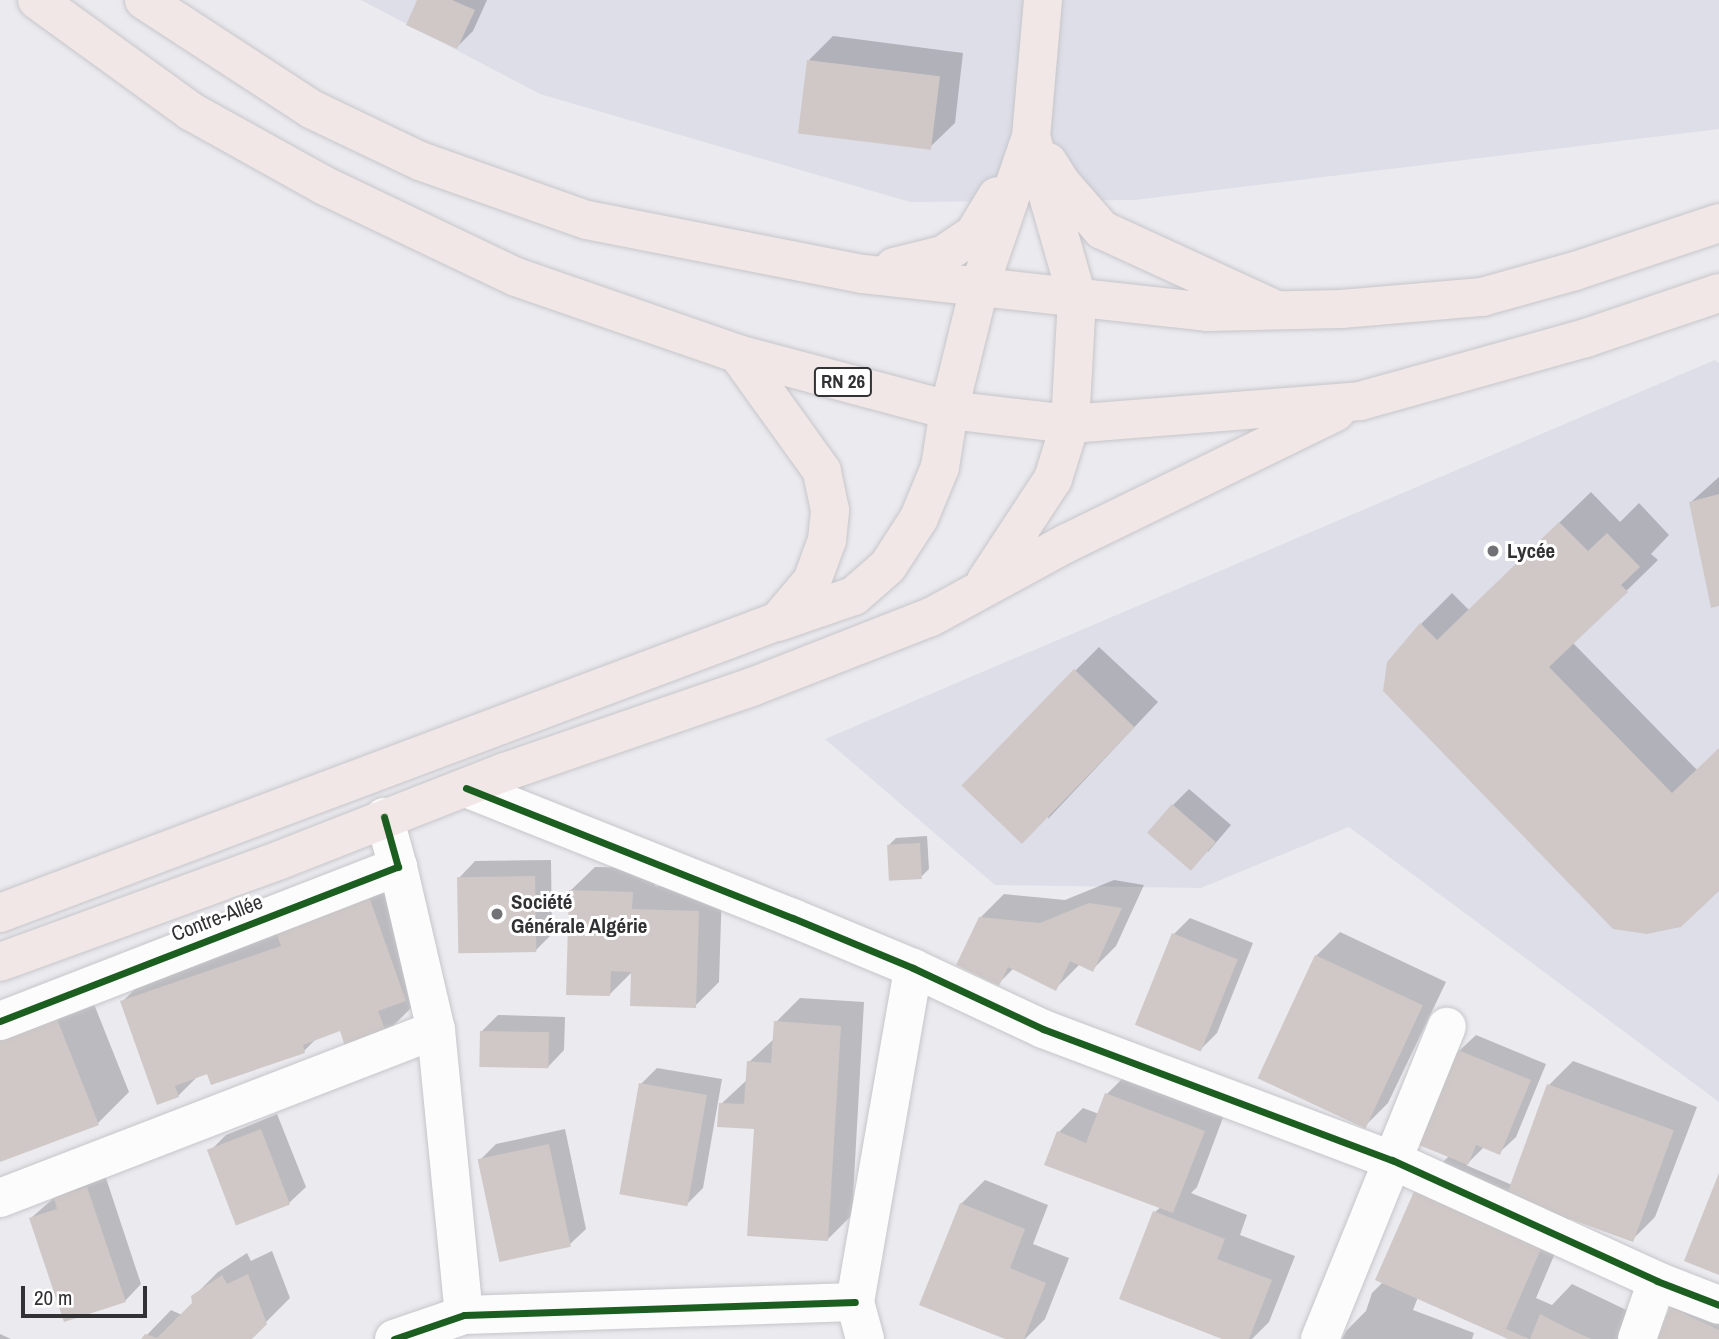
<!DOCTYPE html>
<html>
<head>
<meta charset="utf-8">
<style>
  body { margin:0 }
  #map { position:relative; width:1719px; height:1339px; overflow:hidden; background:#eaeaef; font-family:"Archivo Narrow",sans-serif }
  div>[style] { position:absolute }
  [style*='--x'] { left:calc(var(--x)*1px); top:calc(var(--y)*1px); width:calc(var(--w)*1px); rotate:calc(var(--a)*1deg) }
  .built>* { inset:0; background:#dedee9 }
  .shadow>* { inset:0; background:#0003 }
  .building>* { inset:0; background:#d0c8c6; transform-origin:0 0 }
  .roads { filter:drop-shadow(0 0 2px #c6c6ca) drop-shadow(0 0 2px #c6c6ca) }
  .minor>* { height:38px; margin:-19px; padding:0 19px; transform-origin:19px; border-radius:19px; background:#fcfcfd }
  .major>* { height:38px; margin:-19px; padding:0 19px; transform-origin:19px; border-radius:19px; background:#f1e7e6 }
  .cycleway>* { height:7px; margin:-3.5px; padding:0 3.5px; transform-origin:3.5px; border-radius:3.5px; background:#1b5e20 }
  .dots>* { width:19px; height:19px; translate:-50% -50%; box-sizing:border-box; border:4px solid #fff; border-radius:50% }
  span { translate:-50% -50%; white-space:nowrap; text-align:center; line-height:1.15; -webkit-text-stroke:6px #fff; paint-order:stroke }
  .shield-label span { padding:2px 5px; background:#fff; border:2px solid; border-radius:5px; -webkit-text-stroke-width:0 }
  .shield-label { font-size:19px; color:#323235; font-weight:700 }
  .poi-label { font-size:21px; color:#323235; font-weight:700 }
  .left { translate:0 -50%; text-align:left }
  .street-label { font-size:21px; color:#323235 }
  .scale { position:absolute; left:21px; top:1286px; width:126px; height:32px; box-sizing:border-box; border:4px solid #323235; border-top:0; padding-left:9px; font-size:21px; line-height:24px; white-space:nowrap; color:#323235; -webkit-text-stroke:5px #fff; paint-order:stroke }
</style>
</head>
<body>
<div id="map">
  <div class="built">
    <i style="clip-path:polygon(361px 0,1719px 0,1719px 129px,1134px 200px,910px 202px,540px 94px)"></i>
    <i style="clip-path:polygon(1715px 360px,1719px 363px,1719px 1102px,1349px 827px,1201px 888px,995px 885px,825px 739px)"></i>
  </div>
  <div class="shadow">
    <i style="clip-path:polygon(419px 0,487px 0,473px 31px,457px 47px)"></i>
    <i style="clip-path:polygon(833px 36px,963px 53px,955px 123px,930px 147px,809px 60px)"></i>
    <i style="clip-path:polygon(1719px 477px,1719px 604px,1691px 502px)"></i>
    <i style="clip-path:polygon(1591px 492px,1620px 522px,1639px 503px,1669px 535px,1651px 554px,1658px 560px,1573px 643px,1698px 771px,1719px 750px,1719px 888px,1680px 925px,1421px 624px,1452px 593px,1469px 610px)"></i>
    <i style="clip-path:polygon(1099px 647px,1158px 702px,1048px 819px,1075px 671px)"></i>
    <i style="clip-path:polygon(1189px 789px,1231px 825px,1208px 852px,1173px 805px)"></i>
    <i style="clip-path:polygon(927px 836px,929px 869px,921px 877px,889px 845px,896px 838px)"></i>
    <i style="clip-path:polygon(551px 860px,552px 934px,536px 950px,459px 878px,475px 861px)"></i>
    <i style="clip-path:polygon(398px 861px,417px 1002px,386px 1033px,341px 1029px,318px 1037px,304px 1051px,198px 1076px,178px 1096px,122px 1002px,153px 971px)"></i>
    <i style="clip-path:polygon(595px 867px,656px 868px,655px 886px,722px 888px,719px 982px,695px 1006px,632px 972px,610px 994px,570px 891px)"></i>
    <i style="clip-path:polygon(1114px 880px,1144px 885px,1116px 946px,1092px 970px,1080px 964px,1055px 989px,1014px 968px,998px 984px,980px 918px,1004px 894px,1065px 900px)"></i>
    <i style="clip-path:polygon(1190px 918px,1253px 943px,1217px 1033px,1201px 1049px,1174px 934px)"></i>
    <i style="clip-path:polygon(1340px 932px,1446px 982px,1388px 1103px,1364px 1127px,1316px 956px)"></i>
    <i style="clip-path:polygon(88px 989px,129px 1092px,98px 1123px,0 1161px,0 1014px)"></i>
    <i style="clip-path:polygon(800px 998px,864px 1002px,852px 1215px,828px 1239px,756px 1128px,721px 1104px,748px 1079px,749px 1062px,775px 1038px,776px 1022px)"></i>
    <i style="clip-path:polygon(498px 1015px,565px 1017px,564px 1050px,548px 1067px,481px 1032px)"></i>
    <i style="clip-path:polygon(1476px 1035px,1546px 1064px,1516px 1137px,1499px 1153px,1484px 1147px,1466px 1165px,1512px 1185px,1549px 1085px,1573px 1061px,1697px 1107px,1655px 1217px,1631px 1241px,1570px 1218px,1536px 1298px,1552px 1305px,1572px 1284px,1643px 1318px,1634px 1339px,1510px 1339px,1418px 1297px,1413px 1310px,1474px 1333px,1472px 1339px,1342px 1339px,1346px 1331px,1366px 1311px,1372px 1293px,1383px 1282px,1417px 1188px,1450px 1155px,1459px 1051px)"></i>
    <i style="clip-path:polygon(657px 1068px,722px 1079px,703px 1188px,687px 1204px,641px 1084px)"></i>
    <i style="clip-path:polygon(1131px 1070px,1227px 1107px,1197px 1187px,1191px 1193px,1247px 1215px,1240px 1235px,1295px 1256px,1269px 1322px,1252px 1339px,1226px 1339px,1155px 1212px,1161px 1207px,1059px 1132px,1083px 1108px,1099px 1114px,1107px 1094px)"></i>
    <i style="clip-path:polygon(277px 1114px,306px 1187px,289px 1203px,239px 1223px,210px 1151px,226px 1135px)"></i>
    <i style="clip-path:polygon(565px 1129px,586px 1229px,569px 1245px,480px 1160px,496px 1144px)"></i>
    <i style="clip-path:polygon(104px 1172px,141px 1284px,125px 1301px,31px 1218px,72px 1182px)"></i>
    <i style="clip-path:polygon(985px 1180px,1048px 1205px,1033px 1244px,1069px 1258px,1045px 1319px,1025px 1339px,1010px 1339px,961px 1204px)"></i>
    <i style="clip-path:polygon(272px 1251px,290px 1298px,249px 1339px,143px 1339px,171px 1310px,182px 1315px,194px 1303px,193px 1297px,218px 1272px,247px 1253px,251px 1261px)"></i>
    <i style="clip-path:polygon(1696px 1284px,1719px 1295px,1719px 1339px,1658px 1339px,1672px 1308px)"></i>
    <i style="clip-path:polygon(0 1334px,11px 1339px,0 1339px)"></i>
  </div>
  <div class="building">
    <i style="clip-path:polygon(417px 0,452px 0,475px 10px,457px 49px,406px 25px)"></i>
    <i style="left:807px;top:60px;width:134px;height:74px;rotate:7deg"></i>
    <i style="clip-path:polygon(1719px 494px,1719px 606px,1711px 608px,1689px 502px)"></i>
    <i style="clip-path:polygon(1559px 522px,1588px 551px,1607px 533px,1640px 567px,1621px 585px,1628px 592px,1549px 667px,1672px 793px,1719px 748px,1719px 891px,1681px 927px,1647px 934px,1613px 929px,1383px 691px,1387px 662px,1420px 623px,1437px 640px)"></i>
    <i style="left:1074px;top:669px;width:84px;height:162px;rotate:44deg"></i>
    <i style="left:1172px;top:804px;width:58px;height:38px;rotate:41deg"></i>
    <i style="left:920px;top:843px;width:36px;height:33px;rotate:87deg"></i>
    <i style="left:535px;top:876px;width:76px;height:78px;rotate:89deg"></i>
    <i style="clip-path:polygon(569px 890px,633px 892px,632px 909px,699px 911px,696px 1008px,630px 1006px,631px 972px,611px 971px,610px 996px,566px 995px)"></i>
    <i style="clip-path:polygon(367px 891px,406px 1001px,378px 1011px,387px 1035px,346px 1049px,340px 1031px,303px 1045px,305px 1053px,211px 1085px,207px 1074px,175px 1086px,179px 1097px,157px 1105px,120px 1001px,281px 946px,273px 924px)"></i>
    <i style="clip-path:polygon(1089px 903px,1122px 908px,1093px 972px,1070px 961px,1056px 991px,1008px 967px,999px 986px,956px 965px,979px 917px,1040px 923px)"></i>
    <i style="left:1172px;top:933px;width:71px;height:99px;rotate:22deg"></i>
    <i style="left:1315px;top:955px;width:119px;height:136px;rotate:25deg"></i>
    <i style="clip-path:polygon(57px 1019px,99px 1125px,0 1162px,0 1027px)"></i>
    <i style="clip-path:polygon(774px 1021px,841px 1026px,828px 1241px,747px 1236px,754px 1129px,717px 1127px,719px 1103px,744px 1104px,747px 1061px,771px 1063px)"></i>
    <i style="left:480px;top:1031px;width:69px;height:36px;rotate:1deg"></i>
    <i style="clip-path:polygon(1458px 1050px,1531px 1080px,1500px 1155px,1476px 1145px,1468px 1165px,1419px 1145px)"></i>
    <i style="left:639px;top:1083px;width:69px;height:113px;rotate:10deg"></i>
    <i style="left:1547px;top:1084px;width:135px;height:119px;rotate:20deg"></i>
    <i style="clip-path:polygon(1105px 1093px,1205px 1131px,1173px 1213px,1044px 1165px,1057px 1131px,1086px 1143px)"></i>
    <i style="left:261px;top:1129px;width:81px;height:58px;rotate:69deg"></i>
    <i style="left:549px;top:1144px;width:105px;height:73px;rotate:78deg"></i>
    <i style="clip-path:polygon(1719px 1173px,1719px 1275px,1684px 1261px)"></i>
    <i style="clip-path:polygon(87px 1187px,126px 1302px,64px 1322px,29px 1218px,57px 1209px,54px 1198px)"></i>
    <i style="clip-path:polygon(1416px 1187px,1544px 1242px,1506px 1329px,1529px 1339px,1508px 1339px,1375px 1280px)"></i>
    <i style="clip-path:polygon(960px 1203px,1025px 1229px,1010px 1268px,1046px 1283px,1024px 1339px,1005px 1339px,919px 1305px)"></i>
    <i style="clip-path:polygon(1153px 1211px,1225px 1239px,1217px 1259px,1272px 1280px,1249px 1339px,1222px 1339px,1119px 1299px)"></i>
    <i style="clip-path:polygon(248px 1274px,267px 1324px,252px 1339px,141px 1339px,145px 1334px,157px 1338px,192px 1303px,191px 1296px,222px 1275px,227px 1284px)"></i>
    <i style="clip-path:polygon(1670px 1307px,1719px 1330px,1719px 1339px,1656px 1339px)"></i>
    <i style="clip-path:polygon(1540px 1314px,1565px 1327px,1591px 1339px,1530px 1339px)"></i>
  </div>
  <div class="roads">
    <div class="minor">
      <i style="--x:466;--y:788;--w:352;--a:21.7"></i>
      <i style="--x:793;--y:918;--w:130;--a:22.6"></i>
      <i style="--x:913;--y:968;--w:144;--a:25.1"></i>
      <i style="--x:1043;--y:1029;--w:373;--a:20.6"></i>
      <i style="--x:1392;--y:1160;--w:291;--a:24.5"></i>
      <i style="--x:1657;--y:1281;--w:66;--a:21.2"></i>
      <i style="--x:398;--y:867;--w:167;--a:76.9"></i>
      <i style="--x:436;--y:1030;--w:286;--a:84.4"></i>
      <i style="--x:0;--y:1021;--w:427;--a:-21.2"></i>
      <i style="--x:398;--y:867;--w:52;--a:-105.6"></i>
      <i style="--x:0;--y:1198;--w:467;--a:-21.1"></i>
      <i style="--x:394;--y:1339;--w:74;--a:-18.9"></i>
      <i style="--x:464;--y:1315;--w:391;--a:-1.9"></i>
      <i style="--x:865;--y:1339;--w:38;--a:-105"></i>
      <i style="--x:855;--y:1302;--w:339;--a:-80.1"></i>
      <i style="--x:1320;--y:1339;--w:337;--a:-67.9"></i>
      <i style="--x:1637;--y:1339;--w:61;--a:-71"></i>
    </div>
    <div class="major">
      <i style="--x:37;--y:0;--w:191;--a:35.9"></i>
      <i style="--x:192;--y:112;--w:150;--a:29.1"></i>
      <i style="--x:323;--y:185;--w:214;--a:25.5"></i>
      <i style="--x:516;--y:277;--w:235;--a:19.1"></i>
      <i style="--x:738;--y:354;--w:218;--a:14.9"></i>
      <i style="--x:949;--y:410;--w:122;--a:6.6"></i>
      <i style="--x:1070;--y:424;--w:291;--a:-4.5"></i>
      <i style="--x:1360;--y:401;--w:235;--a:-15.6"></i>
      <i style="--x:1586;--y:338;--w:140;--a:-18.7"></i>
      <i style="--x:144;--y:0;--w:199;--a:33.1"></i>
      <i style="--x:311;--y:109;--w:121;--a:25.5"></i>
      <i style="--x:420;--y:161;--w:177;--a:19.5"></i>
      <i style="--x:587;--y:220;--w:281;--a:11.1"></i>
      <i style="--x:863;--y:274;--w:346;--a:6.3"></i>
      <i style="--x:1207;--y:312;--w:134;--a:-1.3"></i>
      <i style="--x:1341;--y:309;--w:142;--a:-4.9"></i>
      <i style="--x:1482;--y:297;--w:97;--a:-15.6"></i>
      <i style="--x:1575;--y:271;--w:152;--a:-18.4"></i>
      <i style="--x:1048;--y:162;--w:26;--a:58"></i>
      <i style="--x:1062;--y:184;--w:61;--a:49"></i>
      <i style="--x:1102;--y:230;--w:185;--a:24.6"></i>
      <i style="--x:894;--y:267;--w:50;--a:-13.8"></i>
      <i style="--x:943;--y:255;--w:37;--a:-34"></i>
      <i style="--x:974;--y:234;--w:44;--a:-58.8"></i>
      <i style="--x:986;--y:581;--w:122;--a:-56.7"></i>
      <i style="--x:1053;--y:479;--w:58;--a:-72.8"></i>
      <i style="--x:1070;--y:424;--w:127;--a:-86.8"></i>
      <i style="--x:1077;--y:297;--w:166;--a:-106"></i>
      <i style="--x:778;--y:622;--w:80;--a:-18.9"></i>
      <i style="--x:854;--y:596;--w:45;--a:-41.4"></i>
      <i style="--x:888;--y:566;--w:57;--a:-57.1"></i>
      <i style="--x:919;--y:518;--w:55;--a:-67.6"></i>
      <i style="--x:940;--y:467;--w:58;--a:-81"></i>
      <i style="--x:949;--y:410;--w:129;--a:-76.1"></i>
      <i style="--x:980;--y:285;--w:157;--a:-71"></i>
      <i style="--x:1031;--y:137;--w:138;--a:-85"></i>
      <i style="--x:0;--y:913;--w:831;--a:-20.57"></i>
      <i style="--x:778;--y:621;--w:52;--a:-49.6"></i>
      <i style="--x:812;--y:581;--w:44;--a:-69.9"></i>
      <i style="--x:827;--y:540;--w:30;--a:-84"></i>
      <i style="--x:830;--y:510;--w:40;--a:-102"></i>
      <i style="--x:822;--y:471;--w:144;--a:-125.7"></i>
      <i style="--x:0;--y:962;--w:298;--a:-20"></i>
      <i style="--x:280;--y:860;--w:242;--a:-21.4"></i>
      <i style="--x:505;--y:772;--w:261;--a:-19"></i>
      <i style="--x:752;--y:687;--w:192;--a:-21.4"></i>
      <i style="--x:931;--y:617;--w:155;--a:-28.6"></i>
      <i style="--x:1067;--y:543;--w:299;--a:-26"></i>
    </div>
  </div>
  <div class="cycleway">
    <i style="--x:466;--y:788;--w:352;--a:21.7"></i>
    <i style="--x:793;--y:918;--w:130;--a:22.6"></i>
    <i style="--x:913;--y:968;--w:144;--a:25.1"></i>
    <i style="--x:1043;--y:1029;--w:373;--a:20.6"></i>
    <i style="--x:1392;--y:1160;--w:291;--a:24.5"></i>
    <i style="--x:1657;--y:1281;--w:66;--a:21.2"></i>
    <i style="--x:0;--y:1021;--w:427;--a:-21.2"></i>
    <i style="--x:398;--y:867;--w:52;--a:-105.6"></i>
    <i style="--x:394;--y:1339;--w:74;--a:-18.9"></i>
    <i style="--x:464;--y:1315;--w:391;--a:-1.9"></i>
  </div>
  <div class="dots">
    <i style="left:1493px;top:551px;background:#727276"></i>
    <i style="left:497px;top:914px;background:#727276"></i>
  </div>
  <div class="shield-label">
    <span style="left:843px;top:382px">RN 26</span>
  </div>
  <div class="poi-label">
    <span class="left" style="left:1507px;top:551px">Lycée</span>
    <span class="left" style="left:511px;top:914px">Société<br>Générale Algérie</span>
  </div>
  <div class="street-label">
    <span style="left:217px;top:918px;rotate:-21deg">Contre-Allée</span>
  </div>
  <div class="scale">20 m</div>
</div>
</body>
</html>
